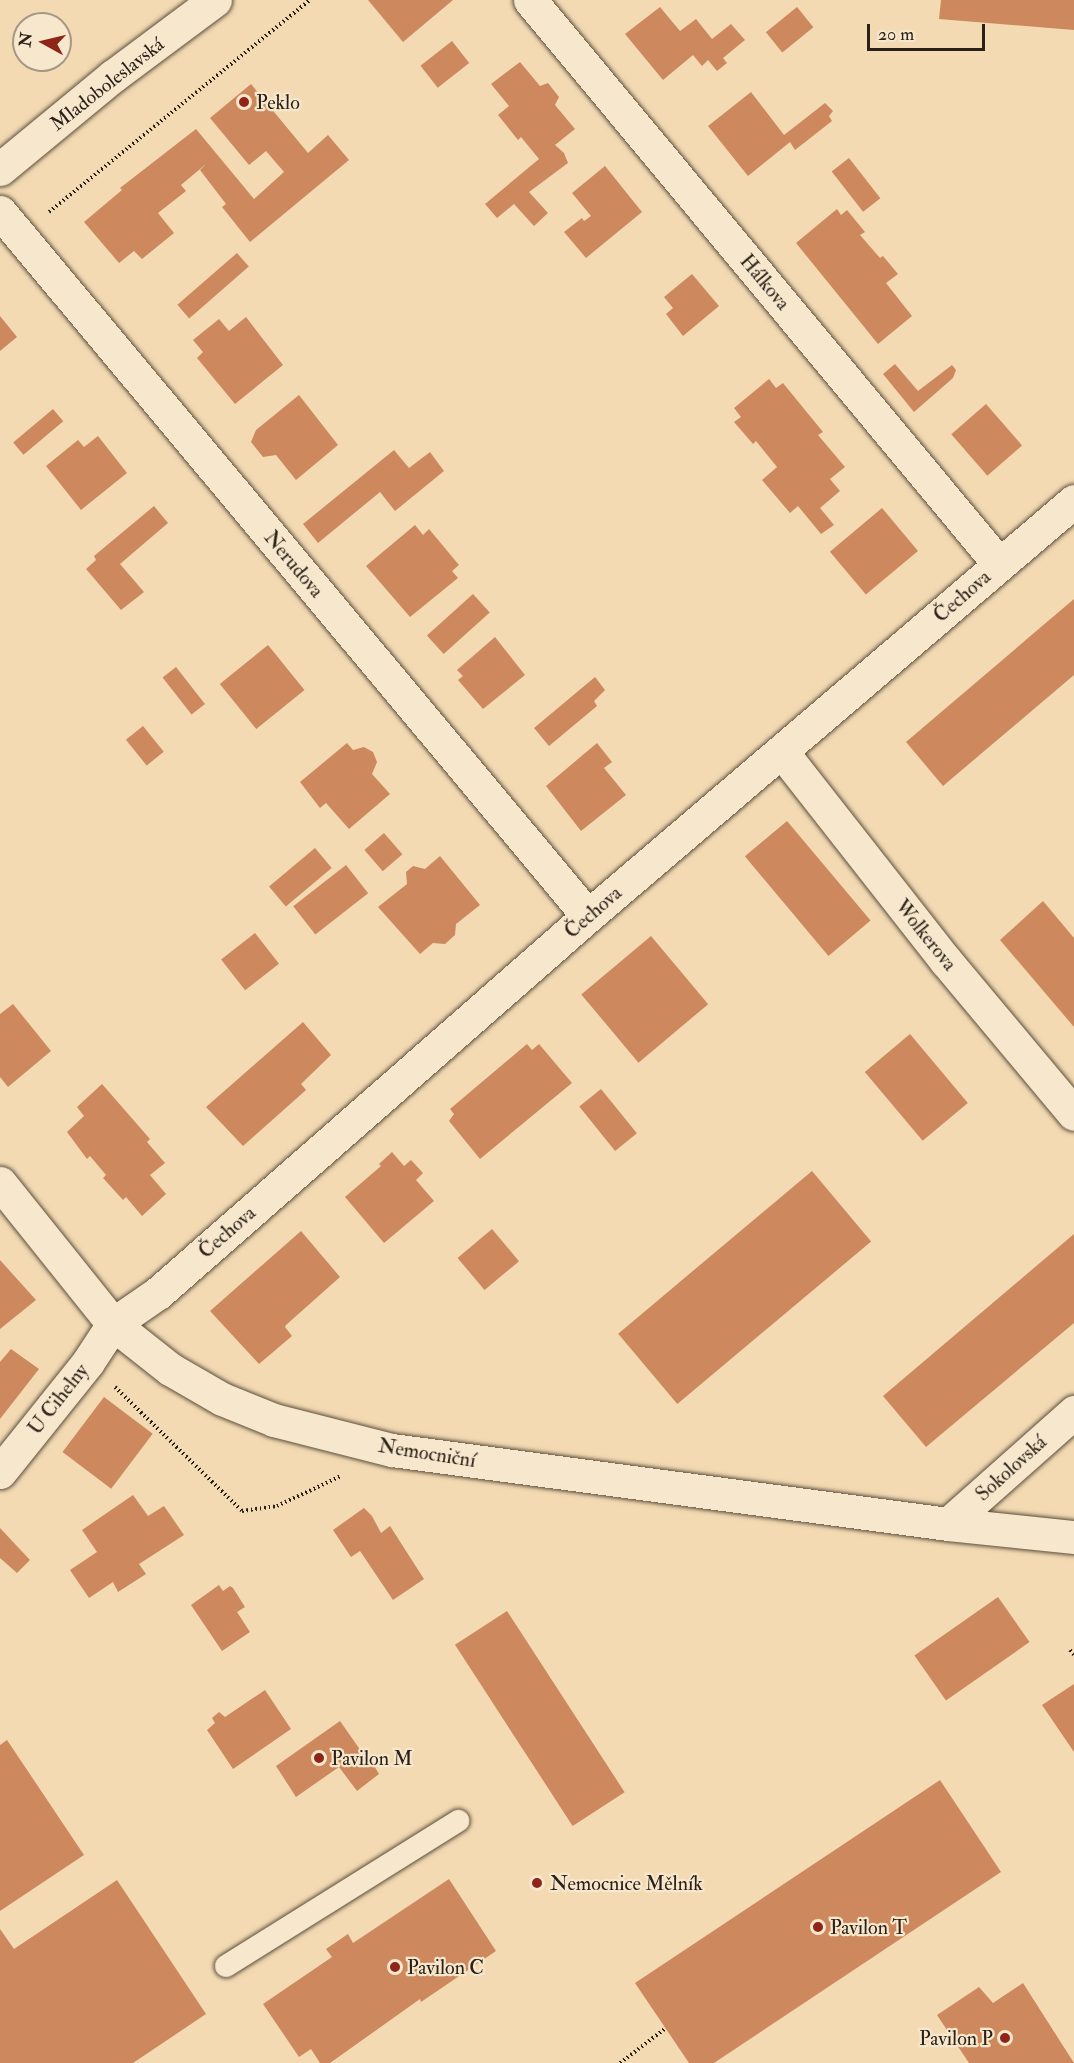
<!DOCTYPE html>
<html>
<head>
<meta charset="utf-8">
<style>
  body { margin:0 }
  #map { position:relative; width:1074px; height:2063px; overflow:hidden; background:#f3dab2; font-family:"IM FELL Double Pica",serif }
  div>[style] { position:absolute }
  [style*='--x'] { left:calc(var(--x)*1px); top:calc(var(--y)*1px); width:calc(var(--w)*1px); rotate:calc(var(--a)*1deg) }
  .building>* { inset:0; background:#cd895d; transform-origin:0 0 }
  .path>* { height:4px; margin-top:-2px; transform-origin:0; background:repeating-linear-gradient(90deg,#2a2018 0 1.5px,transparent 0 4.5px) }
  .roads { filter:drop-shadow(0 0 2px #5c4e3e) drop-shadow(0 0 2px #5c4e3e) }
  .service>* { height:22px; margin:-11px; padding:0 11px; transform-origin:11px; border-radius:11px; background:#f7e7cd }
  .minor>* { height:33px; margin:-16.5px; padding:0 16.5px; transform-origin:16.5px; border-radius:16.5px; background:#f7e7cd }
  .tertiary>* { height:33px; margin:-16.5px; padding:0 16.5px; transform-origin:16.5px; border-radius:16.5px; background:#f7e7cd }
  .dots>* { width:16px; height:16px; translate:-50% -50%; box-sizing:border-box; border:3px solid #f7e7cd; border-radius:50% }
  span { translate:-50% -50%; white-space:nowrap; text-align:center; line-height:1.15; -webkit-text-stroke:4.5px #f7e7cd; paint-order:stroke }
  .street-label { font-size:20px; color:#2a2018 }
  .poi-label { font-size:20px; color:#2a2018 }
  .left { translate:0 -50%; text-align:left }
  .right { translate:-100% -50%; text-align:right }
  .north { position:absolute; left:12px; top:12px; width:60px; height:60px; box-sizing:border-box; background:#f7e7cd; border:2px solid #a59785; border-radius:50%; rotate:278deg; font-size:16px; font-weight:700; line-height:24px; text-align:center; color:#2a2018 }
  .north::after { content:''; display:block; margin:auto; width:21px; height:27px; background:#8f2418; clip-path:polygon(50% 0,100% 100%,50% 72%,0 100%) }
  .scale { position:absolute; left:867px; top:24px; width:118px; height:27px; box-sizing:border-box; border:3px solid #2a2018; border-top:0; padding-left:8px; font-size:18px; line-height:21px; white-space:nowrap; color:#2a2018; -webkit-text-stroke:4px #f7e7cd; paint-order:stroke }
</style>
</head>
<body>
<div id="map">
  <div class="building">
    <i style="clip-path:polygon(368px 0,453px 0,403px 42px)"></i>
    <i style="clip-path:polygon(941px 0,1074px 0,1074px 30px,939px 19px)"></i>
    <i style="clip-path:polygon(660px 7px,680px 31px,696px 19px,712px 39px,731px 24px,745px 40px,723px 58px,727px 63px,717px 71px,708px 60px,702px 66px,693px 55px,663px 80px,625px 34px)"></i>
    <i style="left:797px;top:7px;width:26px;height:40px;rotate:51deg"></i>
    <i style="left:452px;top:41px;width:28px;height:40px;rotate:52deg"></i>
    <i style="clip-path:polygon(520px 62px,540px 86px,548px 83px,559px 97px,555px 105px,575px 129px,555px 145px,564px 153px,568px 163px,529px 192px,548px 213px,534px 226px,514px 204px,497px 218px,485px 204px,539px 159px,521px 137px,518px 140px,498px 115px,509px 106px,491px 84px)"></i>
    <i style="clip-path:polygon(251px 84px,308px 153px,328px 135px,349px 160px,250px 242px,222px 207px,226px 204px,200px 170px,206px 164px,181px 185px,186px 191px,158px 213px,174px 233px,142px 259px,134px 251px,119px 263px,84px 222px,122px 190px,120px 188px,196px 129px,254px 199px,284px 172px,266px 151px,249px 165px,210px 118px)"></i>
    <i style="clip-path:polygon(751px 92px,784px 135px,825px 103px,833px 111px,829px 116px,832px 121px,795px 150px,790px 142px,748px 176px,708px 126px)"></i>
    <i style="left:849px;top:158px;width:51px;height:22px;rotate:52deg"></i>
    <i style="clip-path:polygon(605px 166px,642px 212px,586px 258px,564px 232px,582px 218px,584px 221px,591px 216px,572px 193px)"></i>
    <i style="clip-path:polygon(837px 209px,841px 215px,847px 210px,865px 232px,860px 235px,880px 258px,883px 256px,898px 274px,886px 283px,912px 316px,878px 344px,796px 243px)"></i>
    <i style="left:237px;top:253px;width:18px;height:79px;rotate:49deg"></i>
    <i style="clip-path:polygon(692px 274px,719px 306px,683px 336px,666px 314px,673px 308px,664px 297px)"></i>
    <i style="clip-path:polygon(0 316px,17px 337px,0 351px)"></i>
    <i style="clip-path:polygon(246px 317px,283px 365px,235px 404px,197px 358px,203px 352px,193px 340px,219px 319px,229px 331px)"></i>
    <i style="clip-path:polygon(895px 364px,918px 391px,952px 365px,956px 370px,953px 378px,914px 412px,883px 374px)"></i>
    <i style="clip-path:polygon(769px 379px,776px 388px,783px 383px,823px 432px,818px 435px,845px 467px,830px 479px,840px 491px,820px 508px,834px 525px,821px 534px,798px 506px,790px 513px,762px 480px,777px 467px,756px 441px,753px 444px,734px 422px,741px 417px,734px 408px)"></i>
    <i style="clip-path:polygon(299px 395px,338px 445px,296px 480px,276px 455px,263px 457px,251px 442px,256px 430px)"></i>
    <i style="left:986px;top:404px;width:55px;height:46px;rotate:49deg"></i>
    <i style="left:53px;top:409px;width:16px;height:52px;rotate:50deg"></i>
    <i style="clip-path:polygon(98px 436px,127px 473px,81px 510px,46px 466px,78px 440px,84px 447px)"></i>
    <i style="clip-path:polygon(394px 450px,409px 468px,430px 452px,444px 471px,395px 511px,380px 492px,318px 543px,303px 524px)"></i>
    <i style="clip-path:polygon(154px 506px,168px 523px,120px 564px,144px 592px,121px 610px,86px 569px,96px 560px,94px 556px)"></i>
    <i style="left:882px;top:508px;width:56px;height:68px;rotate:50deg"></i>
    <i style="clip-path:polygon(415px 525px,423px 535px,429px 529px,459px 565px,452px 571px,458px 578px,410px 617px,366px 566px)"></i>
    <i style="left:473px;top:594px;width:25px;height:62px;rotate:48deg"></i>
    <i style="clip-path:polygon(1074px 599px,1074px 675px,943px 786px,906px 742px)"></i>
    <i style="clip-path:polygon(495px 637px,525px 675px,483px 709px,458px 680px,463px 676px,457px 670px)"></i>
    <i style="left:268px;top:645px;width:58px;height:62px;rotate:51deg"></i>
    <i style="left:176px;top:667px;width:47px;height:17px;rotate:52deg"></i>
    <i style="clip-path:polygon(595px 677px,605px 690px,594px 701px,597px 706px,549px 746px,534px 728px)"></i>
    <i style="left:143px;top:726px;width:33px;height:22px;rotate:51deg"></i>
    <i style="clip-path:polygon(347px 743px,353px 750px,364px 747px,373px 752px,377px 762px,372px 774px,390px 794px,349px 829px,326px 803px,320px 808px,300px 782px)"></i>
    <i style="clip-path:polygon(597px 743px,612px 762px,604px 768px,626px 795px,581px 831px,546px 786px)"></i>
    <i style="left:787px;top:821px;width:130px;height:55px;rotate:50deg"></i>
    <i style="left:384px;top:833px;width:28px;height:26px;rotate:49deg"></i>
    <i style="left:315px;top:848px;width:26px;height:60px;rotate:50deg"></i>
    <i style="clip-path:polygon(440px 856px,480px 905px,456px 924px,455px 935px,445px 944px,433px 943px,420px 954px,378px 907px,407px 884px,406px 872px,413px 866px,425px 869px)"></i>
    <i style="left:346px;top:865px;width:36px;height:67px;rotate:52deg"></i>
    <i style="clip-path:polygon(1043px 901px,1074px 938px,1074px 1027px,1000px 940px)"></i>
    <i style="left:255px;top:933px;width:39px;height:43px;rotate:52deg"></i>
    <i style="left:651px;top:936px;width:89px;height:91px;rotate:50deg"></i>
    <i style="clip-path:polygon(13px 1004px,51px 1051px,8px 1087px,0 1077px,0 1014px)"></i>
    <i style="clip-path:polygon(303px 1022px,331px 1055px,301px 1084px,306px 1090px,243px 1146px,206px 1107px)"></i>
    <i style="left:910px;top:1034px;width:90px;height:59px;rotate:50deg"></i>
    <i style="clip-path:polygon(527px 1044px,532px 1050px,539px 1044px,572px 1083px,480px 1159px,449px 1121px,454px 1114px,450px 1109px)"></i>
    <i style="clip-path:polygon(102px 1084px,150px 1139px,147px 1142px,165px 1163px,150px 1175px,166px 1194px,142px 1216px,126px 1197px,123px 1200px,103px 1178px,106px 1175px,90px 1156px,87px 1159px,67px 1132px,84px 1116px,77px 1107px)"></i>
    <i style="left:601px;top:1089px;width:57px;height:28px;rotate:51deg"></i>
    <i style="clip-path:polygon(392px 1152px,404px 1166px,411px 1160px,423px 1173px,416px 1180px,434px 1201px,384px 1243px,345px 1197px,381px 1166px,379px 1164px)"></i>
    <i style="left:812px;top:1171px;width:92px;height:253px;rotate:50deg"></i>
    <i style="left:492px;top:1229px;width:42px;height:45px;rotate:50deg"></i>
    <i style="clip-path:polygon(301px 1231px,340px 1277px,286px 1325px,285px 1327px,292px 1336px,259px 1364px,210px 1311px)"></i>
    <i style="clip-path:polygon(1074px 1234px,1074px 1323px,926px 1447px,883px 1396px)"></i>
    <i style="clip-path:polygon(0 1260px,36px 1300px,0 1329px)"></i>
    <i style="clip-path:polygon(11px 1349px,39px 1369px,0 1419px,0 1362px)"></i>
    <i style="left:104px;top:1397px;width:61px;height:69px;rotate:37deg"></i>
    <i style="clip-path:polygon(133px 1495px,148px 1516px,164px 1506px,184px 1535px,139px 1564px,146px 1574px,118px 1592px,113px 1582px,89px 1598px,70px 1570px,97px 1552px,82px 1530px)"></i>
    <i style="clip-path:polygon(364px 1508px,372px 1516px,381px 1533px,390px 1526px,424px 1579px,393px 1600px,360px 1551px,351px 1557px,333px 1530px)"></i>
    <i style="clip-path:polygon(0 1528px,30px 1560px,17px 1573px,0 1558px)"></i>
    <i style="clip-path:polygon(219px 1585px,223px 1591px,230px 1586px,233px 1588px,245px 1607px,237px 1612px,250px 1632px,222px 1651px,191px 1605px)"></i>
    <i style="left:998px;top:1597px;width:55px;height:102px;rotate:55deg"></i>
    <i style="left:507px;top:1611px;width:216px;height:62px;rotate:57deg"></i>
    <i style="clip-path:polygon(1074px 1684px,1074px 1752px,1042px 1705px)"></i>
    <i style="clip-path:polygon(265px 1690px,291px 1729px,233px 1769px,207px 1730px,215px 1723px,212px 1718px,219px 1712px,225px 1717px)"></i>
    <i style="clip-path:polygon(340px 1721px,361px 1751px,364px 1749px,379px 1774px,357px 1791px,339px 1767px,296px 1797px,276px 1766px)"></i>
    <i style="clip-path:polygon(7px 1740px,84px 1855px,0 1911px,0 1745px)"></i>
    <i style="clip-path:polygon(940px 1780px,1001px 1872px,714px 2063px,689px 2063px,635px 1983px)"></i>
    <i style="clip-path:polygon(449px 1879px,496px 1951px,421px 2002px,420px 1999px,330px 2063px,320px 2063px,311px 2049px,299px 2057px,263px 2004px,332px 1957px,326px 1949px,348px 1934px,353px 1943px)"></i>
    <i style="clip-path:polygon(117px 1880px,206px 2014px,133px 2063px,0 2063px,0 1929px,14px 1949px)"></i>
    <i style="clip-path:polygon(1023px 1983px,1074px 2063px,969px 2063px,937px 2015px,979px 1987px,993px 2003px)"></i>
  </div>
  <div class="path">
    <i style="--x:49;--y:212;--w:336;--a:-39.1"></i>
    <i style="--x:115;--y:1387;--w:177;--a:44.3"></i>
    <i style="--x:242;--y:1511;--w:35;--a:-8"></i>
    <i style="--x:277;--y:1506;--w:71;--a:-25.1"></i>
    <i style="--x:1070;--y:1650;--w:6;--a:51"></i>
    <i style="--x:620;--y:2063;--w:58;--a:-37.3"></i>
  </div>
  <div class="roads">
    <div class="service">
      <i style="--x:226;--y:1966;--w:274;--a:-32"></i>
    </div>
    <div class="minor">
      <i style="--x:530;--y:0;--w:734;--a:50.25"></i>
      <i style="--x:0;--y:212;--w:917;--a:50.13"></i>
      <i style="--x:782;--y:752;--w:266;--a:51.9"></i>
      <i style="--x:946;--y:961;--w:199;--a:50.1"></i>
      <i style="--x:0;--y:1183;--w:181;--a:51.3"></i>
      <i style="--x:113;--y:1324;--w:73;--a:38.3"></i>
      <i style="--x:170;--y:1369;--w:60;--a:30"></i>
      <i style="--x:222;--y:1399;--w:56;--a:22"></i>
      <i style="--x:274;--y:1420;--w:122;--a:14.3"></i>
      <i style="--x:392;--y:1450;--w:561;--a:7.58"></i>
      <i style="--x:948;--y:1524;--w:127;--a:5.9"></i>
      <i style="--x:0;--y:1472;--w:141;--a:-51.3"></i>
      <i style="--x:88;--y:1362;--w:45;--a:-56.7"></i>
      <i style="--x:113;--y:1324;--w:55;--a:-34.6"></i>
      <i style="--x:158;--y:1293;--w:572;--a:-41.24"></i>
      <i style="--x:588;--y:916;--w:639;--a:-40.49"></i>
      <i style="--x:948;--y:1524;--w:169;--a:-41.6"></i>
    </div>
    <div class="tertiary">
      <i style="--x:0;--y:169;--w:146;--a:-39.5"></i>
      <i style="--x:113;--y:76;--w:127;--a:-36.7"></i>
    </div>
  </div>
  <div class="dots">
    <i style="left:244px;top:102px;background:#8f2418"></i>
    <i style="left:319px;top:1758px;background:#8f2418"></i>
    <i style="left:537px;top:1883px;background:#8f2418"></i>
    <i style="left:818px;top:1927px;background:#8f2418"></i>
    <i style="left:395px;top:1967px;background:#8f2418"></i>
    <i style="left:1005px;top:2038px;background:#8f2418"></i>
  </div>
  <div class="street-label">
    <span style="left:107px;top:84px;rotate:-38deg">Mladoboleslavská</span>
    <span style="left:765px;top:282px;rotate:50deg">Hálkova</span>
    <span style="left:294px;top:564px;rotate:50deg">Nerudova</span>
    <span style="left:962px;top:596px;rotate:-41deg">Čechova</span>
    <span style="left:593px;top:912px;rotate:-41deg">Čechova</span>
    <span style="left:926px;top:935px;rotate:51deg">Wolkerova</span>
    <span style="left:227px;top:1232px;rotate:-41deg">Čechova</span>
    <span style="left:58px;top:1399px;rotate:-52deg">U Cihelny</span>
    <span style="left:427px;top:1453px;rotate:9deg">Nemocniční</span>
    <span style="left:1011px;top:1468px;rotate:-42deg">Sokolovská</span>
  </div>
  <div class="poi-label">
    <span class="left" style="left:256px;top:102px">Peklo</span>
    <span class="left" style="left:331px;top:1758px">Pavilon M</span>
    <span class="left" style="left:550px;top:1883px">Nemocnice Mělník</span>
    <span class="left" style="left:830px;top:1927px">Pavilon T</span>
    <span class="left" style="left:407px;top:1967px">Pavilon C</span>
    <span class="right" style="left:993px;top:2038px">Pavilon P</span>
  </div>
  <div class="north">N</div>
  <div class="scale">20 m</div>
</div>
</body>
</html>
